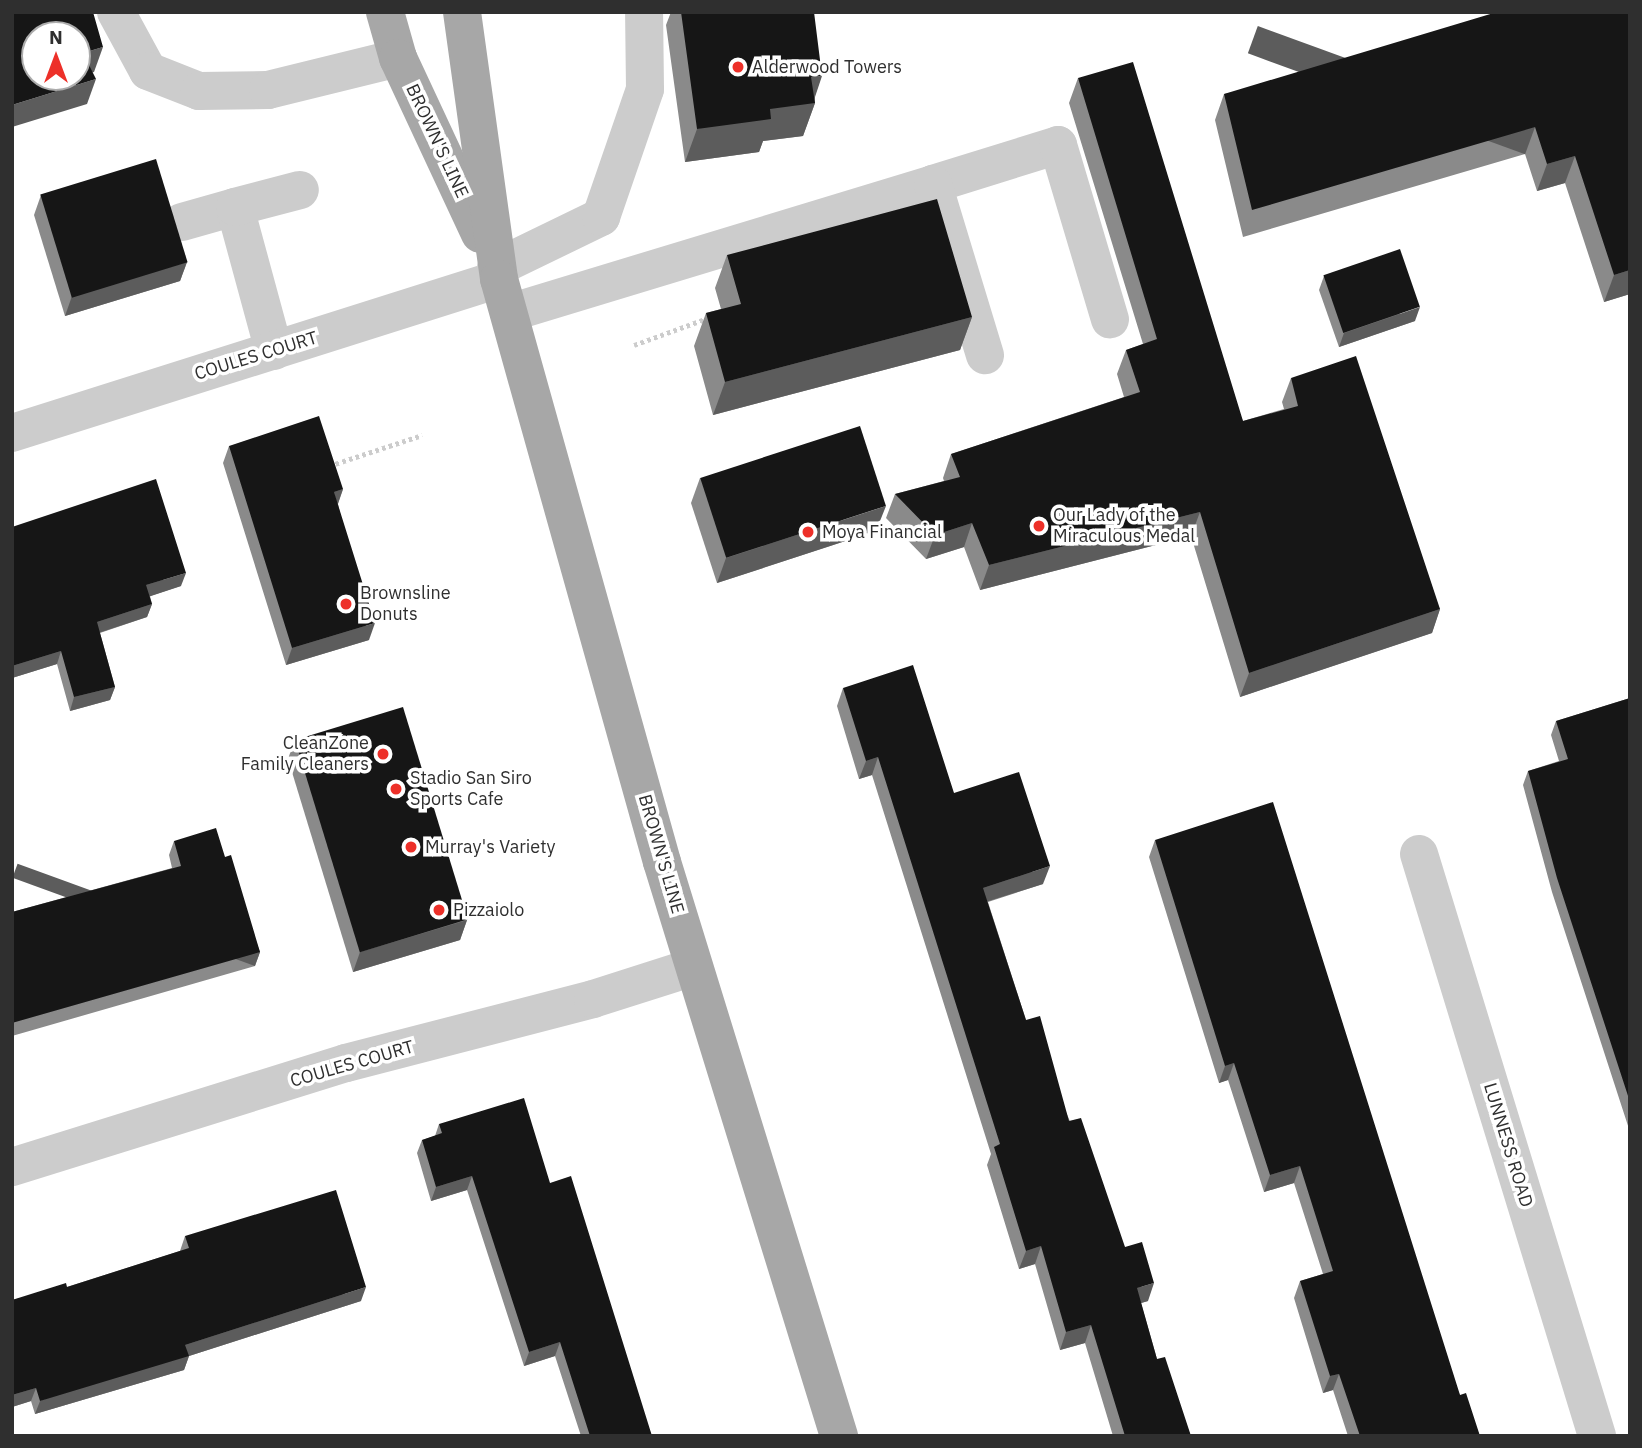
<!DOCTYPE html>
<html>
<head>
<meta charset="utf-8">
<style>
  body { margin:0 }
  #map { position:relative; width:1642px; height:1448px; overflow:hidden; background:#fff; font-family:"IBM Plex Sans",sans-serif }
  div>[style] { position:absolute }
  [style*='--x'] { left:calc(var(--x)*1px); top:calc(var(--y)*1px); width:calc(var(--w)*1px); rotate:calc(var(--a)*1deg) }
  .path>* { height:4.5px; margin-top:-2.25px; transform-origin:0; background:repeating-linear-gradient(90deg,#ccc 0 3.5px,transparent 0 7px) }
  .minor>* { height:38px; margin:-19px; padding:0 19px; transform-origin:19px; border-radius:19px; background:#ccc }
  .major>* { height:38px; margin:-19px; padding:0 19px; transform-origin:19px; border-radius:19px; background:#a7a7a7 }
  .wall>* { inset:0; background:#8a8a8a }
  .shaded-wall>* { inset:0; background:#5c5c5c; transform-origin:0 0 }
  .building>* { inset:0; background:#161616; transform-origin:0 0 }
  .dots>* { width:19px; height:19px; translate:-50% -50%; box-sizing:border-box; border:4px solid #fff; border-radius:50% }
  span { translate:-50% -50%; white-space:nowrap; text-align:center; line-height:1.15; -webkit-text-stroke:7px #fff; paint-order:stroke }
  .poi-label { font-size:18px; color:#2f2f2f }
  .left { translate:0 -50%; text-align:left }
  .right { translate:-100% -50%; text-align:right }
  .street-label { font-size:18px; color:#2f2f2f }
  .frame { position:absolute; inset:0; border:14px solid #2f2f2f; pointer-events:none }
  .north { position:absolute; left:21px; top:21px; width:70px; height:70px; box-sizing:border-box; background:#fff; border:2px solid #acacac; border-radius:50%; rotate:0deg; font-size:19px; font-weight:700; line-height:28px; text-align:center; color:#2f2f2f }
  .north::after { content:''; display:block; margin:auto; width:24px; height:32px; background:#ed3029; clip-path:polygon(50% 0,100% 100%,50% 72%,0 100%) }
</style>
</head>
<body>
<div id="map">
  <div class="path">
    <i style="--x:634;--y:345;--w:79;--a:-20"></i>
    <i style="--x:329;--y:466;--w:98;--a:-18.4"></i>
  </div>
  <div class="minor">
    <i style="--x:116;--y:12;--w:67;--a:61.5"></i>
    <i style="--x:148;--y:71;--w:55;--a:21.4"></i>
    <i style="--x:199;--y:91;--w:69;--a:-0.8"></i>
    <i style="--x:268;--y:90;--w:134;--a:-13.8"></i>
    <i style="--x:933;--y:184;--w:131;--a:-17.3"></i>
    <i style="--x:1058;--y:145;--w:182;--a:73.4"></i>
    <i style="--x:182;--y:222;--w:55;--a:-15.8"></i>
    <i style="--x:496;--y:268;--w:117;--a:-25.9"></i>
    <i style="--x:601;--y:217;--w:135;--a:-71"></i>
    <i style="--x:645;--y:89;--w:77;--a:-90.7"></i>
    <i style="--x:509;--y:313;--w:443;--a:-16.9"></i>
    <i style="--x:933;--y:184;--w:179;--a:73.1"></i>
    <i style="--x:274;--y:351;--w:149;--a:-105.2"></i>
    <i style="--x:235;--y:207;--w:67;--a:-14.7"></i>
    <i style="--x:12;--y:433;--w:511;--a:-17.55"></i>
    <i style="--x:1419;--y:854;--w:609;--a:72.99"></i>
    <i style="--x:12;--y:1167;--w:350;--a:-17.3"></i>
    <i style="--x:346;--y:1063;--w:255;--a:-14.5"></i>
    <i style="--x:593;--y:999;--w:105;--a:-17.7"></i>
  </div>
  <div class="major">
    <i style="--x:385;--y:12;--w:48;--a:74.2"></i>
    <i style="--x:398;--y:58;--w:194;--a:65"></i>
    <i style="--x:462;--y:12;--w:270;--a:82.1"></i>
    <i style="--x:499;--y:279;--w:605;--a:74.38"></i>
    <i style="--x:662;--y:862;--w:601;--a:72.86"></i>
  </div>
  <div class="wall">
    <i style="clip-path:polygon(671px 12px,814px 12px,815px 103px,803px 136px,763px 141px,759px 152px,685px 162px,666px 25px)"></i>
    <i style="clip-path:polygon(1630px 12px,1630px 294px,1604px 302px,1565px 183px,1537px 191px,1525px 154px,1243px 237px,1215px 120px,1224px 94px)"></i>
    <i style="clip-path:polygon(1078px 78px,1243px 421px,1284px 409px,1282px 402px,1291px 378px,1440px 609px,1432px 633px,1240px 697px,1191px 536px,980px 590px,964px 547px,926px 559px,886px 518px,895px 494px,944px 481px,943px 478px,951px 454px,1124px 397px,1117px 374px,1126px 350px,1143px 344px,1069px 103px)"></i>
    <i style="clip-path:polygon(41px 195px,187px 262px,180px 281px,65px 316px,34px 215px)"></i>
    <i style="clip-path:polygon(727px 255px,972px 317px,960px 350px,713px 415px,694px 346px,706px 313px,721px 309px,715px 288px)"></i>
    <i style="clip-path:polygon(1324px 276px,1415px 321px,1339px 347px,1319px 290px)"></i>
    <i style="clip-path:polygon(229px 446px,343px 489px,338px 504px,369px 640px,286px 665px,223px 463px)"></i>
    <i style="clip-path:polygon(700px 478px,876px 531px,717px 583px,691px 503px)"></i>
    <i style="clip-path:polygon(12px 527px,181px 586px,150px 596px,152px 604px,147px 617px,100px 633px,115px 687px,110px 700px,70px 711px,57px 664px,12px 678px)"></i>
    <i style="clip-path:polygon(843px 688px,954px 793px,1043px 884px,988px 902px,1026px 1020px,1148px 1301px,1141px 1303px,1157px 1359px,1191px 1436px,1113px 1436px,1085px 1343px,1060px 1350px,1035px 1264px,1019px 1269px,987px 1165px,991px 1154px,872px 775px,859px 779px,837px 706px)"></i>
    <i style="clip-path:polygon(1630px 698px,1630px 1132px,1552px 892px,1523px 785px,1528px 771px,1559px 761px,1551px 735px,1556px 721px)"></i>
    <i style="clip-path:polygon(295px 739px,467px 920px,460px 940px,353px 972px,288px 759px)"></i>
    <i style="clip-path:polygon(1155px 840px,1460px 1395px,1480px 1436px,1348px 1436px,1333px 1390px,1323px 1393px,1294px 1298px,1300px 1281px,1323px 1274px,1294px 1183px,1264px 1192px,1228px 1080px,1219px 1083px,1149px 857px)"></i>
    <i style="clip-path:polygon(174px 841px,225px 857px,260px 952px,255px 966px,12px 1036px,12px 912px,172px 868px,169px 855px)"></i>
    <i style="clip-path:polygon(439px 1124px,550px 1183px,652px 1436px,581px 1436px,555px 1356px,524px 1366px,467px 1190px,431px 1201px,417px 1153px,422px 1140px,435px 1136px)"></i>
    <i style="clip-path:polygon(185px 1236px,361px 1301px,189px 1356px,184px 1370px,35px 1414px,31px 1401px,12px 1407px,12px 1300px,67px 1287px,180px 1251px)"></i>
  </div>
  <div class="shaded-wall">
    <i style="clip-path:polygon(103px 47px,94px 72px,77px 77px,83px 53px)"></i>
    <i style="clip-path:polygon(822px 76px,813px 103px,815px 103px,803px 136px,763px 141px,759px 152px,685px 162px,697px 129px,770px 109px,811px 77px)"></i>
    <i style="clip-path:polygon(96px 79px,87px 104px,12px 127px,12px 105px)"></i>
    <i style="left:1535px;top:127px;width:29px;height:295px;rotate:110deg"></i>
    <i style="clip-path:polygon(1575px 156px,1565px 183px,1537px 191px,1547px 164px)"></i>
    <i style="clip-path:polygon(187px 262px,180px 281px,65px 316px,72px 296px)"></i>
    <i style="clip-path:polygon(1630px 270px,1630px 294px,1604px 302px,1614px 275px)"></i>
    <i style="clip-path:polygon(1420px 307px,1415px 321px,1339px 347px,1344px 333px)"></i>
    <i style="clip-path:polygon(972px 317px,960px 350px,713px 415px,725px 382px)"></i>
    <i style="clip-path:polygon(343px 489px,337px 506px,334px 492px)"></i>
    <i style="clip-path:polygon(886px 506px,876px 531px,717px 583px,726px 558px)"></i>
    <i style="clip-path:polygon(1200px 512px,1191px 536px,980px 590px,989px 565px)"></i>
    <i style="clip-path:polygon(972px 523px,964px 547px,926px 559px,935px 535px)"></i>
    <i style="clip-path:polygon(186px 573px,181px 586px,142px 599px,146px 585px)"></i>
    <i style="clip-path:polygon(152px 604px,147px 617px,92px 635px,97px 622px)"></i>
    <i style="clip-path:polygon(1440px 609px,1432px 633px,1240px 697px,1249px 673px)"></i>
    <i style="clip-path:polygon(375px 623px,369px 640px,286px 665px,292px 648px)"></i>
    <i style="clip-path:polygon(61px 651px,57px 664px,12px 678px,12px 666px)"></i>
    <i style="clip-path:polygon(115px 687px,110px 700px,70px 711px,74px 697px)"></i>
    <i style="clip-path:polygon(878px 757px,872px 775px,859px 779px,866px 761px)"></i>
    <i style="clip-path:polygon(1050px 866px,1043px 884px,976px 905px,983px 888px)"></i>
    <i style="clip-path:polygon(467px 920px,460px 940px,353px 972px,360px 952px)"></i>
    <i style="left:260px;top:952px;width:15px;height:258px;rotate:110deg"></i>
    <i style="clip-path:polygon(1234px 1063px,1228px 1080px,1219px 1083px,1225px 1066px)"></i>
    <i style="clip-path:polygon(1300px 1166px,1294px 1183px,1264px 1192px,1270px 1175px)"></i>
    <i style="clip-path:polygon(472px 1176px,467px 1190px,431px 1201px,436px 1187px)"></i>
    <i style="clip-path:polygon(1041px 1246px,1035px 1264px,1019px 1269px,1026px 1251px)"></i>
    <i style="clip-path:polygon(1154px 1283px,1148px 1301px,1131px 1306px,1137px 1288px)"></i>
    <i style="clip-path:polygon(366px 1287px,361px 1301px,189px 1356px,184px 1370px,35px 1414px,40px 1401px,185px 1345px)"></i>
    <i style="clip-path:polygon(1091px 1325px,1085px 1343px,1060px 1350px,1066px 1332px)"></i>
    <i style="clip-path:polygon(560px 1342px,555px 1356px,524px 1366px,529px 1352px)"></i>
    <i style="clip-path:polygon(1339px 1374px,1333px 1390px,1323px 1393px,1330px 1376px)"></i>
    <i style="clip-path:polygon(36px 1388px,31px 1401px,12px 1407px,12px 1395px)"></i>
  </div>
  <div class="building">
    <i style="clip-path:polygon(evenodd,12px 12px,93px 12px,103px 47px,83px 53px,96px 79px,12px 105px,12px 12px,35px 35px,77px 35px,77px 77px,35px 77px,35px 35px)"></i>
    <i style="clip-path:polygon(681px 12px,814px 12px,822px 76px,811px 77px,815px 103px,770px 109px,771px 119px,697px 129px)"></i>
    <i style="clip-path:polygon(1497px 12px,1630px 12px,1630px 270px,1614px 275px,1575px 156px,1547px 164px,1535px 127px,1252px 210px,1224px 94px)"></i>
    <i style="clip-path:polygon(1133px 62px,1243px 421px,1298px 406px,1291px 378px,1356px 356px,1440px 609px,1249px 673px,1200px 512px,989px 565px,972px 523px,935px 535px,895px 494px,960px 477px,951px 454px,1140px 392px,1126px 350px,1157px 339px,1078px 78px)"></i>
    <i style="left:156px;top:159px;width:108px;height:121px;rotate:73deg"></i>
    <i style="clip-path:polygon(937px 199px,972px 317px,725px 382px,706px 313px,741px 304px,727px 255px)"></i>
    <i style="left:1400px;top:249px;width:61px;height:81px;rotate:71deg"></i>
    <i style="clip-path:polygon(319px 416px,343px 489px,334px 492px,375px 623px,292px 648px,229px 446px)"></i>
    <i style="left:860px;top:426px;width:84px;height:168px;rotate:72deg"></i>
    <i style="clip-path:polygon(156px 479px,186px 573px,146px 585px,152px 604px,97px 622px,115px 687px,74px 697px,61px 651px,12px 666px,12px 527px)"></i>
    <i style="clip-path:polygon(913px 665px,954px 793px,1019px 772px,1050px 866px,983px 888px,1026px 1020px,1040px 1016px,1069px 1121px,1081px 1118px,1125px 1247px,1142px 1242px,1154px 1283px,1137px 1288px,1157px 1359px,1165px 1357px,1191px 1436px,1125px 1436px,1091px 1325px,1066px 1332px,1041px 1246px,1026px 1251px,994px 1147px,1000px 1144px,878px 757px,866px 761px,843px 688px)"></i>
    <i style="clip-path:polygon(1630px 698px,1630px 1102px,1557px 878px,1528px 771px,1568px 759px,1556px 721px)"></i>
    <i style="left:403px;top:707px;width:222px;height:113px;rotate:73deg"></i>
    <i style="clip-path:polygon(1273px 802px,1460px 1395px,1466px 1393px,1480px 1436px,1360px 1436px,1339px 1374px,1330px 1376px,1300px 1281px,1333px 1271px,1300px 1166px,1270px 1175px,1234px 1063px,1225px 1066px,1155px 840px)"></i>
    <i style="clip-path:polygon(216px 828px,225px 857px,231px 855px,260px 952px,12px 1023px,12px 912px,181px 866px,174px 841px)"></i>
    <i style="clip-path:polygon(524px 1098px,550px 1183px,571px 1176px,652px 1436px,590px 1436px,560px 1342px,529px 1352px,472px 1176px,436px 1187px,422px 1140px,442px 1133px,439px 1124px)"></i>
    <i style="clip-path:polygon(336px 1190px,366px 1287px,185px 1345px,189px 1356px,40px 1401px,36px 1388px,12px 1395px,12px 1300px,66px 1283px,67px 1287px,189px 1248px,185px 1236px)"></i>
  </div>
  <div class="dots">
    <i style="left:738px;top:67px;background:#ed3029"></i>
    <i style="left:1039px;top:526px;background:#ed3029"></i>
    <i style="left:808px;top:532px;background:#ed3029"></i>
    <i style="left:346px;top:604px;background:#ed3029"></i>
    <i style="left:383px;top:754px;background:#ed3029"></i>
    <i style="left:396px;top:789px;background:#ed3029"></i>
    <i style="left:411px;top:847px;background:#ed3029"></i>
    <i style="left:439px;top:910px;background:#ed3029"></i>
  </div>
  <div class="poi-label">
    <span class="left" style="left:752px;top:67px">Alderwood Towers</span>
    <span class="left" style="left:1053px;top:526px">Our Lady of the<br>Miraculous Medal</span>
    <span class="left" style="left:822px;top:532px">Moya Financial</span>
    <span class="left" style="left:360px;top:604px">Brownsline<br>Donuts</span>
    <span class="right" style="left:369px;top:754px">CleanZone<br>Family Cleaners</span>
    <span class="left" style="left:410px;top:789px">Stadio San Siro<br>Sports Cafe</span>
    <span class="left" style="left:425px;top:847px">Murray's Variety</span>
    <span class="left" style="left:453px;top:910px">Pizzaiolo</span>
  </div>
  <div class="street-label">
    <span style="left:437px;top:141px;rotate:65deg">BROWN'S LINE</span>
    <span style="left:256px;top:356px;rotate:-17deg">COULES COURT</span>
    <span style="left:661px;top:854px;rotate:74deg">BROWN'S LINE</span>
    <span style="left:352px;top:1064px;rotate:-16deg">COULES COURT</span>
    <span style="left:1508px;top:1145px;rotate:73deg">LUNNESS ROAD</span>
  </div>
  <div class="frame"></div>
  <div class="north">N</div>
</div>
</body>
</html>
